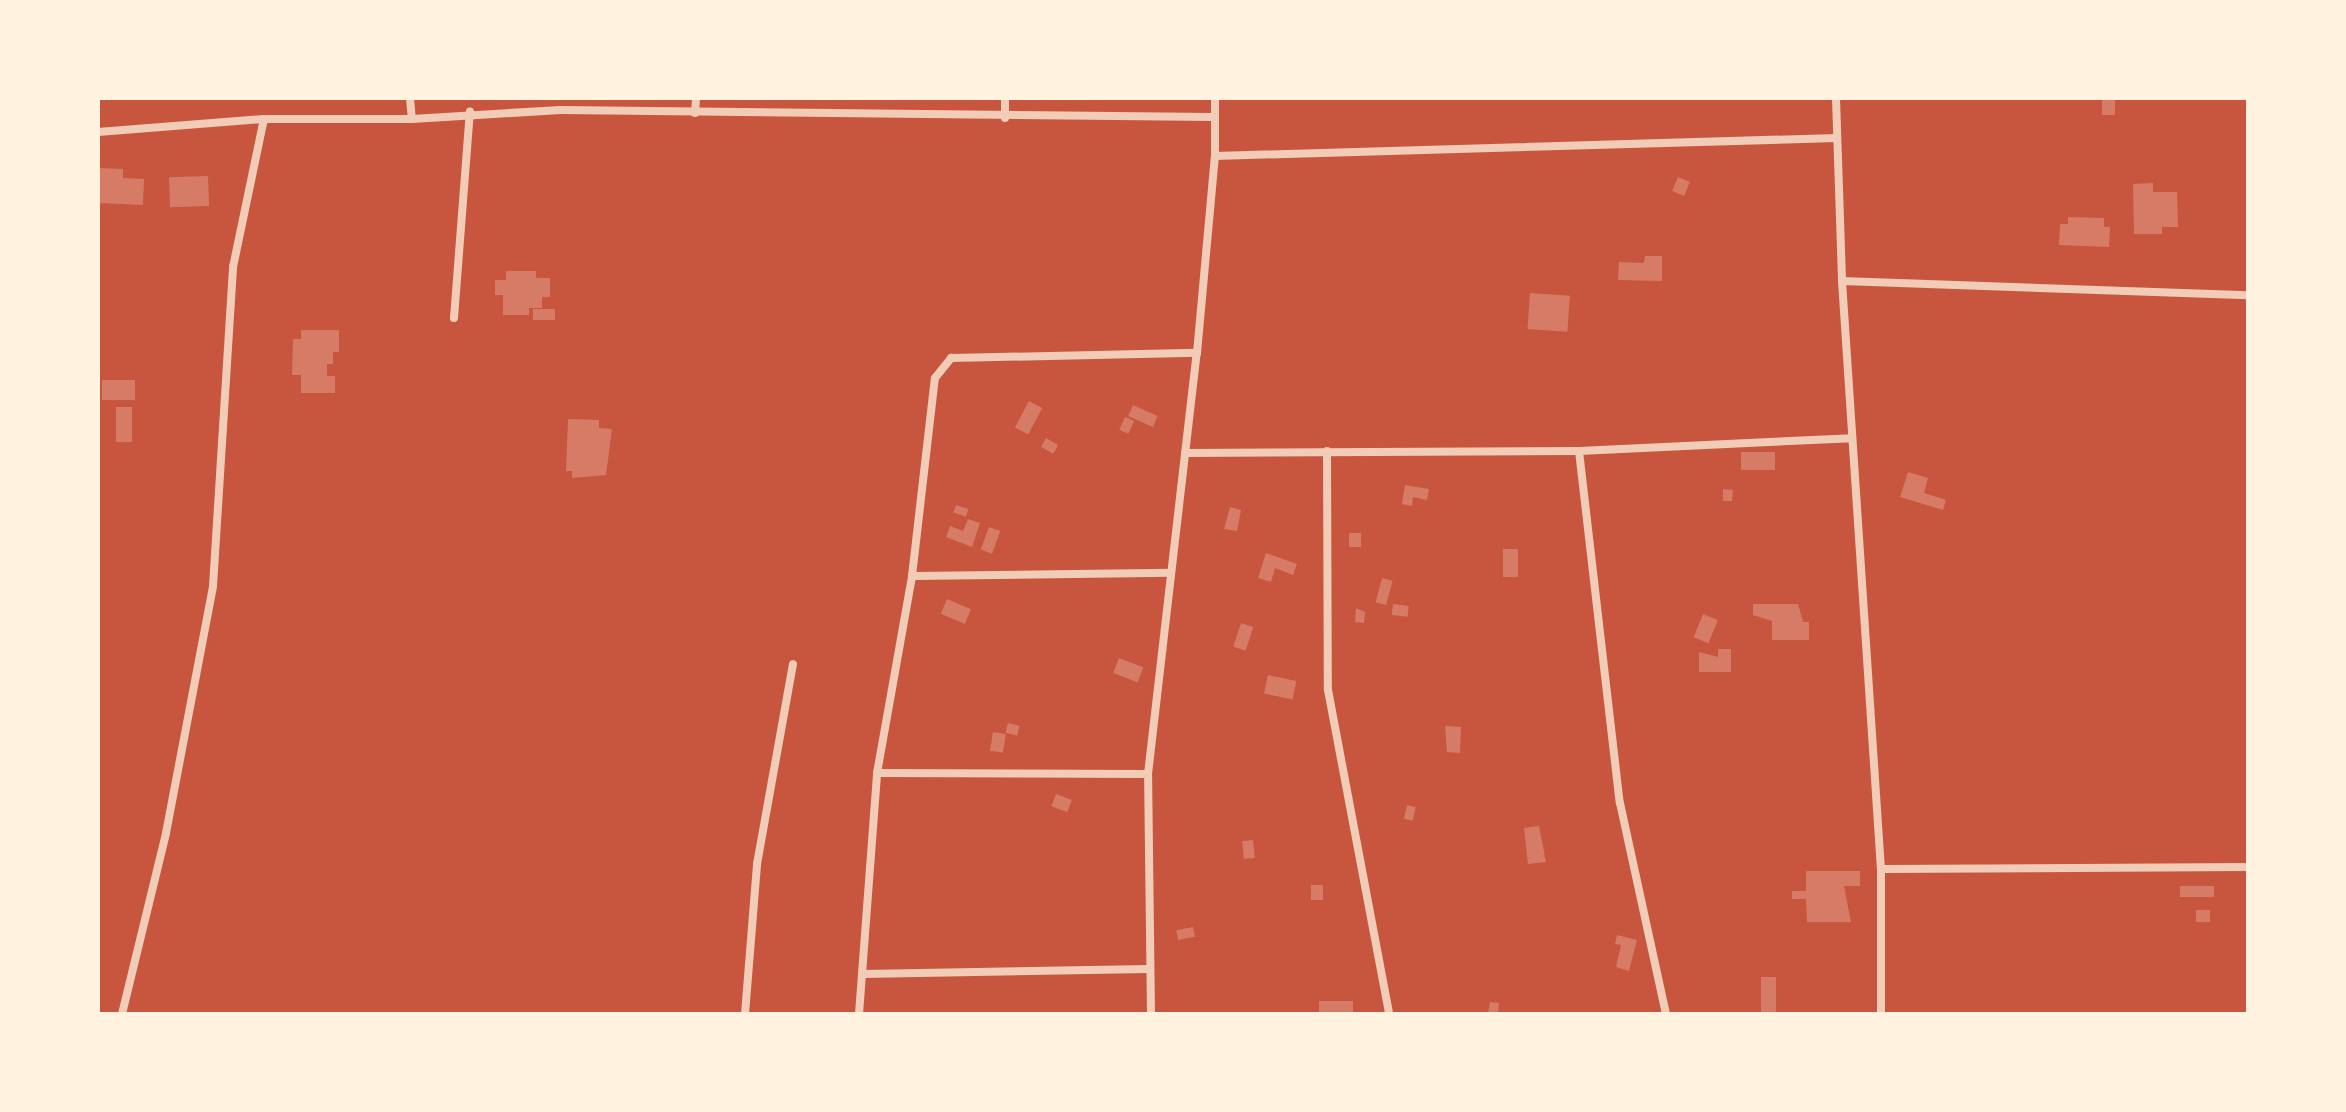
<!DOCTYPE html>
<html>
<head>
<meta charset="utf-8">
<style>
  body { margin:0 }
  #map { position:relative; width:2346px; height:1112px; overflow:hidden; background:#c8553d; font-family:"Public Sans",sans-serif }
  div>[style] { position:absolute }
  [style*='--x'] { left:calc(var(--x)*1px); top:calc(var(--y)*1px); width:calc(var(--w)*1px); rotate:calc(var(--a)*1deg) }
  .building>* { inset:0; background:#d67c66; transform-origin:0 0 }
  .minor>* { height:8px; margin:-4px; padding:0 4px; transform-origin:4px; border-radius:4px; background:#f1ccb7 }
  span { translate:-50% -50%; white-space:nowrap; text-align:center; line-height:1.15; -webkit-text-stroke:6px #fff3e0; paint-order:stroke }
  .frame { position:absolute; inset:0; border:100px solid #fff3e0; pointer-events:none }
</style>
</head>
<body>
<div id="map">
  <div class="building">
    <i style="left:2102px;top:98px;width:13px;height:17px"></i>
    <i style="clip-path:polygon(98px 168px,123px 169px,123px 178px,144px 179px,143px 205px,98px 203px)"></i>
    <i style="left:208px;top:176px;width:30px;height:39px;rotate:88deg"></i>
    <i style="left:1678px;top:177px;width:13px;height:15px;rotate:23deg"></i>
    <i style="clip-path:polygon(2153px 183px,2153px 192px,2177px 192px,2178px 227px,2162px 227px,2162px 234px,2134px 234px,2133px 184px)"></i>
    <i style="clip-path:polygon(2068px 217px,2104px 218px,2104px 227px,2110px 227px,2109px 247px,2059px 245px,2060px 224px,2068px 224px)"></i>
    <i style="clip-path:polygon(1645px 256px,1662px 256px,1662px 281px,1618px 280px,1619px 262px,1644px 263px)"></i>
    <i style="clip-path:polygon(506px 271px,536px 271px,536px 278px,550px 278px,550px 297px,542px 297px,542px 308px,529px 308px,529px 315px,503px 315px,503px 295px,495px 295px,495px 280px,506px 280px)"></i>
    <i style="left:1530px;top:293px;width:40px;height:36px;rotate:4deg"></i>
    <i style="left:533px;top:309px;width:22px;height:11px"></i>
    <i style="clip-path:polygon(301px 330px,339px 330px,339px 352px,333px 352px,333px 364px,327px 364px,327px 376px,335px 376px,335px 393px,301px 393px,301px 375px,292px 375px,293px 339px,301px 339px)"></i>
    <i style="left:102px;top:380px;width:33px;height:20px"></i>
    <i style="left:1029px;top:401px;width:15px;height:30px;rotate:28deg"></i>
    <i style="left:1133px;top:405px;width:27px;height:12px;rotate:24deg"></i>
    <i style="left:116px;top:407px;width:16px;height:35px"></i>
    <i style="left:1125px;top:417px;width:10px;height:14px;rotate:24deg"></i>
    <i style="clip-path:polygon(568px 419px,599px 420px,599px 428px,612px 429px,606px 475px,572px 478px,572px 471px,566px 471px)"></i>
    <i style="left:1046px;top:438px;width:14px;height:10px;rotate:30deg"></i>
    <i style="left:1775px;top:452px;width:18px;height:34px;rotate:90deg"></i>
    <i style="clip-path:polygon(1908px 472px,1928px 478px,1924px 493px,1946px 500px,1943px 510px,1900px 497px)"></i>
    <i style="clip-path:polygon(1405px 485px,1429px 489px,1427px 500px,1413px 497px,1412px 506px,1402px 504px)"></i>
    <i style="clip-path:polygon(1723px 489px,1733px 490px,1732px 501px,1723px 501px)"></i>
    <i style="left:956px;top:505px;width:13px;height:8px;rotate:18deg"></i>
    <i style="clip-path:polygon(1230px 507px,1241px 510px,1237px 531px,1224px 529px)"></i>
    <i style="clip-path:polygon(968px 519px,980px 523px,972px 547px,946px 537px,950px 526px,963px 531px)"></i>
    <i style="left:989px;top:527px;width:12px;height:24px;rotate:20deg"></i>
    <i style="left:1349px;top:533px;width:12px;height:14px"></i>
    <i style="left:1503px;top:549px;width:15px;height:28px"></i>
    <i style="clip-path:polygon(1266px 553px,1297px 564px,1293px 575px,1275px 568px,1271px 582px,1258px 578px)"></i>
    <i style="left:1382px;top:578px;width:11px;height:25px;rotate:15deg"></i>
    <i style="left:947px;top:599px;width:26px;height:16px;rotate:23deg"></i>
    <i style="left:1393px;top:604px;width:16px;height:11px;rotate:7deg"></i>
    <i style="clip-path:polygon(1753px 604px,1798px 604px,1803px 622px,1809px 622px,1809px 640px,1772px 640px,1772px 621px,1753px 615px)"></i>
    <i style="clip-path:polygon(1356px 608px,1365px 612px,1364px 623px,1355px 622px)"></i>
    <i style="left:1703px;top:614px;width:16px;height:25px;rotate:22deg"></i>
    <i style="left:1241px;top:623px;width:13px;height:25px;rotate:18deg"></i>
    <i style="clip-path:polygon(1718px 649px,1731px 649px,1731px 672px,1699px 672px,1699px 652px,1718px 657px)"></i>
    <i style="left:1119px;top:658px;width:26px;height:16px;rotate:21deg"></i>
    <i style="left:1268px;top:675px;width:29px;height:19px;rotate:12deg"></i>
    <i style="left:1008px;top:723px;width:12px;height:10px;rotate:14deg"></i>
    <i style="clip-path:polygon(1445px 726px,1461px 727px,1460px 753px,1447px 752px)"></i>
    <i style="left:993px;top:732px;width:13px;height:19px;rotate:9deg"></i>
    <i style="left:1056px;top:794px;width:17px;height:13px;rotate:21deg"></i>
    <i style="left:1407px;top:805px;width:9px;height:14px;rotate:13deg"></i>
    <i style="clip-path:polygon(1539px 826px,1546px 862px,1528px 864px,1524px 828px)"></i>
    <i style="left:1253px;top:840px;width:18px;height:11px;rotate:84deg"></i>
    <i style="clip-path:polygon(1806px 871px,1860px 871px,1860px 886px,1844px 886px,1851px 922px,1807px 922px,1806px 899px,1792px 899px,1792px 891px,1806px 891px)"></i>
    <i style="left:1311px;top:885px;width:12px;height:15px"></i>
    <i style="left:2180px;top:886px;width:34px;height:11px"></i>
    <i style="left:2196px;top:910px;width:14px;height:12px"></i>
    <i style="left:1193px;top:927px;width:10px;height:17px;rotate:79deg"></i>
    <i style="clip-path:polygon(1617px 935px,1637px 940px,1629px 971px,1616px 967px,1621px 945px,1615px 944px)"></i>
    <i style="left:1761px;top:977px;width:15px;height:35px"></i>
    <i style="left:1319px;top:1001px;width:34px;height:13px"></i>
    <i style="clip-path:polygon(1490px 1002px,1499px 1003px,1498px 1014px,1488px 1014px)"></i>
  </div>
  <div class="minor">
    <i style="--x:410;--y:98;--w:21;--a:85"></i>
    <i style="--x:1005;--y:98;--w:20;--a:90"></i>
    <i style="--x:1836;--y:98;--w:183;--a:88.1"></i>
    <i style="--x:1842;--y:281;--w:589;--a:86.21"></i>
    <i style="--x:1881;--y:869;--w:145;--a:90"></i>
    <i style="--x:695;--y:113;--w:15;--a:-86"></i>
    <i style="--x:98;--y:132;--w:167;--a:-4.5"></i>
    <i style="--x:264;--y:119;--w:148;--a:0"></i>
    <i style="--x:412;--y:119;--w:149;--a:-3.5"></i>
    <i style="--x:561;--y:110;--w:652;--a:0.62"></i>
    <i style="--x:1215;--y:156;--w:622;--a:-1.66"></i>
    <i style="--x:1842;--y:281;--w:406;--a:2"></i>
    <i style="--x:454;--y:318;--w:207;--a:-85.6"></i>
    <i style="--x:1327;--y:451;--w:239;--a:89.8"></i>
    <i style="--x:1328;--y:690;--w:330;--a:79.3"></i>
    <i style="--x:1579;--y:451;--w:354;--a:83.4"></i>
    <i style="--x:1620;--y:803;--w:216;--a:77.7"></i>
    <i style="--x:1185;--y:453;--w:394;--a:-0.3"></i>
    <i style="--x:1579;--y:451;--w:273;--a:-2.7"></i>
    <i style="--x:912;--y:576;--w:259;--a:-0.7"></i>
    <i style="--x:877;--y:773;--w:271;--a:0.2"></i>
    <i style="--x:1881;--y:869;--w:367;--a:-0.3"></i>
    <i style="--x:862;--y:974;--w:286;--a:-1"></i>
    <i style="--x:122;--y:1014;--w:186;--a:-76.3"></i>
    <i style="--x:166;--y:833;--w:251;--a:-79.2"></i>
    <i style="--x:213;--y:586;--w:320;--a:-86.4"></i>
    <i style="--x:233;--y:267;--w:151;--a:-78.2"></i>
    <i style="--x:745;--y:1014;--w:150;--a:-85.4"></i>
    <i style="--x:757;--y:864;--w:203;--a:-79.8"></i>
    <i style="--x:859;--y:1014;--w:242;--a:-85.7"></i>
    <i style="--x:877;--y:773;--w:200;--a:-79.9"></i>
    <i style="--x:912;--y:576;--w:199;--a:-83.4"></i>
    <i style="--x:935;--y:378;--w:26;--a:-51"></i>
    <i style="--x:951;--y:358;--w:246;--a:-1.2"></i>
    <i style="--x:1151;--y:1014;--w:240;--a:-90.7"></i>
    <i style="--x:1148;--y:774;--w:424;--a:-83.4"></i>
    <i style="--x:1197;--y:353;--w:198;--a:-84.8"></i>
    <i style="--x:1215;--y:156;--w:58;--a:-90"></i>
  </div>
  <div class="frame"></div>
</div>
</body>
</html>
